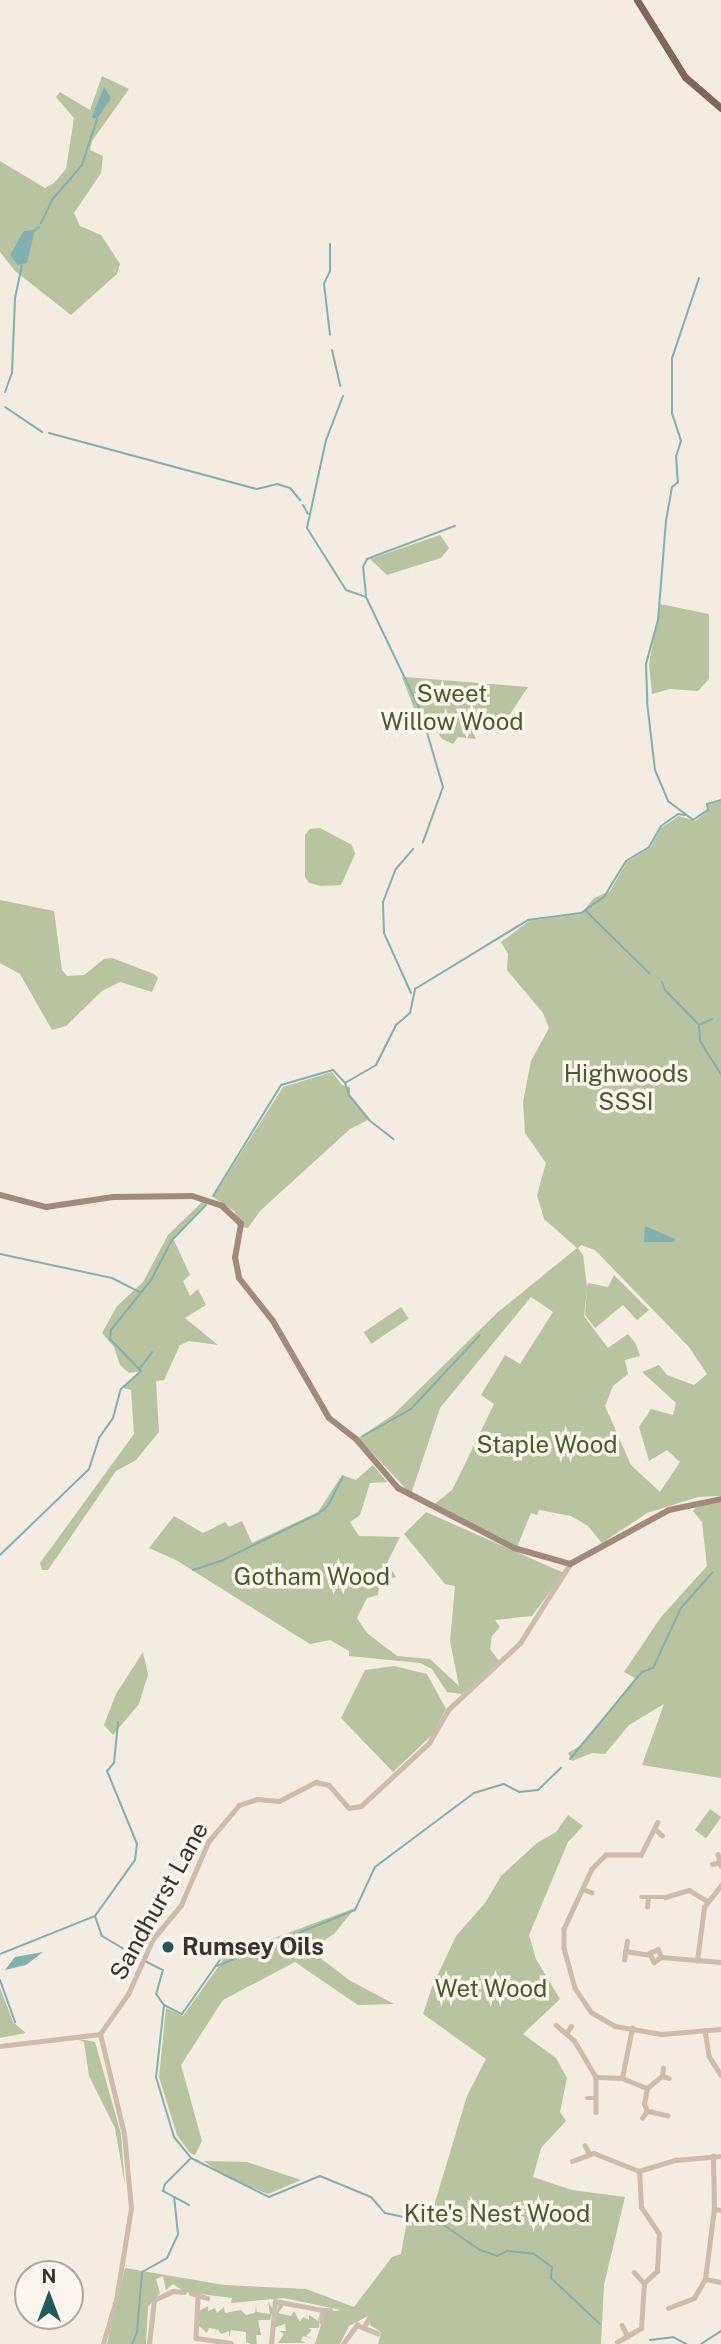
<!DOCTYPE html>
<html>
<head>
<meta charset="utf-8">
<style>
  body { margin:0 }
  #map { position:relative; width:721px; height:2344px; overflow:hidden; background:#f4ebe1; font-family:"Public Sans",sans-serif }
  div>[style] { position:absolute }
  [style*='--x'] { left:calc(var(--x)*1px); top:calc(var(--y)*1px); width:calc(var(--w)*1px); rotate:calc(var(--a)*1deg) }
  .green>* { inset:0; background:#b8c4a0; transform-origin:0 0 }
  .water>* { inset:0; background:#7fb0b2 }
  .stream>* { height:2px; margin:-1px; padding:0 1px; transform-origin:1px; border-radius:1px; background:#7fb0b2 }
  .street>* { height:4.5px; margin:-2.25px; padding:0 2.25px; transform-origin:2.25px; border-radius:2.25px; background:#cdbbac }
  .secondary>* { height:6px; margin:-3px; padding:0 3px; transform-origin:3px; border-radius:3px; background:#a18a7d }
  .primary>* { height:7px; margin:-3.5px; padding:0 3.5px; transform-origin:3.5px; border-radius:3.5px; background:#7d675c }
  .dots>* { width:19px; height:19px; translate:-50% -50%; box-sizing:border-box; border:4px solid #fbf5ee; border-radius:50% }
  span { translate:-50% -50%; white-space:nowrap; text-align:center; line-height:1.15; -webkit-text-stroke:7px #fbf5ee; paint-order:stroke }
  .park-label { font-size:24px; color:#4a5a2e }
  .street-label { font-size:24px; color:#3b302b }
  .poi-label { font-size:24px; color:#3b302b; font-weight:700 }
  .left { translate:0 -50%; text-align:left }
  .north { position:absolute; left:14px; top:2260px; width:70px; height:70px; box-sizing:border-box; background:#fbf5ee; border:2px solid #aea6a0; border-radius:50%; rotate:0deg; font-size:19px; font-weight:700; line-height:28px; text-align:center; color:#3b302b }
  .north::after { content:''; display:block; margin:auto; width:24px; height:32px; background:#1f5a5e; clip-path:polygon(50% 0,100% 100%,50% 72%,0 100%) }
</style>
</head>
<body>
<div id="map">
  <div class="green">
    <i style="clip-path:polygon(102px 76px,129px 89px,92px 141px,90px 150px,103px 156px,101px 173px,74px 213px,80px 226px,101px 235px,120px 264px,117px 274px,71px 315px,15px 271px,0 252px,0 161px,45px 188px,54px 183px,66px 169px,74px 118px,56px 97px,60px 92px,90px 110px)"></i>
    <i style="clip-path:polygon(440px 535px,449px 548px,441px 558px,387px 575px,370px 559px)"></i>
    <i style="clip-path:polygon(660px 604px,709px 614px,709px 679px,698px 691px,670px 689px,652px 694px,649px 664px)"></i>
    <i style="clip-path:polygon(402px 677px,405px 677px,528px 687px,510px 714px,490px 721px,476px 718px,471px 727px,476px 739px,458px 737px,453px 744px,442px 739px,426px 715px,416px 714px)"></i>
    <i style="clip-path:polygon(evenodd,721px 801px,721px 1496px,698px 1497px,647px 1513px,602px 1543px,588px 1526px,571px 1516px,539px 1510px,537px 1515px,531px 1513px,517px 1547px,432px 1506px,452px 1490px,463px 1468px,494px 1404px,481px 1395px,505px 1355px,520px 1364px,553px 1312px,531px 1297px,440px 1408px,411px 1494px,358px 1438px,393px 1415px,498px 1312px,577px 1248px,544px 1219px,537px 1195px,546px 1163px,525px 1133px,523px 1102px,531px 1061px,549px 1028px,543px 1013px,507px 970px,508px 954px,501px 942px,529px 921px,581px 914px,594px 898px,610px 891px,627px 862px,650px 848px,661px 828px,679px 816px,695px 821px,708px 811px,707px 805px,721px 801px,581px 1245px,595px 1250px,689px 1347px,707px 1374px,694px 1385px,667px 1375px,659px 1365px,642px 1372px,676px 1403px,673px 1415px,651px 1409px,639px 1427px,649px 1461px,667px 1450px,680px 1462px,660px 1492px,631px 1465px,605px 1406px,613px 1386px,628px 1374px,625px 1360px,640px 1356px,636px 1344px,628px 1334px,608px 1348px,584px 1316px,587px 1288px,585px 1315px,595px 1328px,623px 1305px,637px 1320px,649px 1310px,614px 1275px,608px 1287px,588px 1283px,587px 1287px,583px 1255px,578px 1248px,581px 1245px)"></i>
    <i style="clip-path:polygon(320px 828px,352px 845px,355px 854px,341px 885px,321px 886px,309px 883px,305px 877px,305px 835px,310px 829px)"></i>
    <i style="clip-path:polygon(0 900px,54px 911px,62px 970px,67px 976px,84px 975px,104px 959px,112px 958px,154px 974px,158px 978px,152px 992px,120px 982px,102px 991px,66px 1026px,52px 1030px,20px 974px,0 963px)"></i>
    <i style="clip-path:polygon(332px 1072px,342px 1085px,350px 1087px,350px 1095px,370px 1119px,350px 1129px,260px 1211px,248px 1228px,243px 1227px,234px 1211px,213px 1197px,283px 1087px)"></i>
    <i style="clip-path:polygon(203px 1201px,207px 1203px,203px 1209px,173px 1238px,190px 1275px,183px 1281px,190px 1296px,198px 1289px,206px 1305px,185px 1318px,218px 1345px,189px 1341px,180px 1345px,164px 1380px,156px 1381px,159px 1432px,136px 1460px,116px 1471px,48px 1570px,42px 1570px,40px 1563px,134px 1434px,131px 1390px,123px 1388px,142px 1371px,129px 1373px,120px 1365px,114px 1347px,102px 1333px,117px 1306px,143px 1282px,168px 1235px)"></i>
    <i style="left:401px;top:1307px;width:14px;height:45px;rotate:56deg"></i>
    <i style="clip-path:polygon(373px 1465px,387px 1482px,370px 1483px,360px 1515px,350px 1522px,359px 1536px,400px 1537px,387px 1563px,396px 1577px,380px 1580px,378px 1595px,367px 1598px,357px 1618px,367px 1633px,397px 1656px,430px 1659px,459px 1686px,450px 1641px,455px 1586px,445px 1584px,404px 1534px,426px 1512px,564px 1573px,532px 1616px,495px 1620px,500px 1627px,492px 1636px,490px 1649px,499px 1661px,462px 1694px,447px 1692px,432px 1669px,420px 1663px,349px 1656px,349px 1651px,330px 1640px,310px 1644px,176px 1560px,149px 1548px,174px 1516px,203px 1533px,225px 1522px,229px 1527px,242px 1521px,252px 1543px,318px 1512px,342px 1475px,356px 1480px)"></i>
    <i style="clip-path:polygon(721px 1501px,721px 1778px,642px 1765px,664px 1704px,629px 1725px,605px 1754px,592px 1753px,572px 1761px,568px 1753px,583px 1744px,635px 1678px,624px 1672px,661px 1617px,707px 1566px,702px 1522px,693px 1511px,698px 1505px)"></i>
    <i style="clip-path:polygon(143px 1652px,148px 1674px,139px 1704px,113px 1735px,104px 1725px,116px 1694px)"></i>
    <i style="clip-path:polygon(394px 1666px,427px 1674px,446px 1709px,432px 1735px,393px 1772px,341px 1718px,365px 1670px)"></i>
    <i style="left:710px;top:1809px;width:14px;height:26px;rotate:36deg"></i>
    <i style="clip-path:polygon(568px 1815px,583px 1826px,568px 1842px,529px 1935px,536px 1959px,560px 1999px,523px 2034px,556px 2058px,567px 2078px,560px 2112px,566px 2121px,541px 2148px,533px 2177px,572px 2190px,625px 2197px,604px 2285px,601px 2344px,378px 2344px,381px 2332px,370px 2325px,368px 2316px,349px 2326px,340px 2344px,315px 2344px,325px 2312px,341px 2310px,284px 2298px,231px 2303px,232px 2298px,185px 2292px,173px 2284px,166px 2290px,163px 2276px,156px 2279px,160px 2293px,148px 2307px,146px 2344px,107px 2344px,125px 2268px,224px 2285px,306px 2289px,354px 2307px,392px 2257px,401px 2254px,408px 2215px,430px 2219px,467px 2096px,486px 2059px,423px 2014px,432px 1987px,456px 1936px,485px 1903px,501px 1876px,537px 1843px,556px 1832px)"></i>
    <i style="clip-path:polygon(355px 1908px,334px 1934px,310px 1950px,349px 1980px,394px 2004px,358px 2005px,295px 1962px,223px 2000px,181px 2065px,202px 2141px,195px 2155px,190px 2153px,177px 2135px,159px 2077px,166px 2008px,183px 2016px,223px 1960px,220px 1958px)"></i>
    <i style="clip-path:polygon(0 1988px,13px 2022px,26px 2033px,0 2038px)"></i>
    <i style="clip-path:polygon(74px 2038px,95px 2042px,121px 2134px,125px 2186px,115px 2128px,89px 2076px,84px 2042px)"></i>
    <i style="clip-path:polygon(204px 2161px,247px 2162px,301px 2180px,268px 2194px,224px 2176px)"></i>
    <i style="clip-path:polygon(201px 2300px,199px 2311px,208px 2306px,208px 2311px,215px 2308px,217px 2313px,224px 2307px,225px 2313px,241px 2310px,246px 2315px,255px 2313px,256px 2306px,257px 2312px,270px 2314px,268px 2301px,273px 2310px,270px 2320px,258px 2320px,261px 2335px,256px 2335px,257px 2344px,251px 2344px,246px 2342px,246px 2332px,231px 2330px,229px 2337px,229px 2331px,221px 2334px,217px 2329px,215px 2334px,216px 2329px,209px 2328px,207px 2333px,199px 2326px,197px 2311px)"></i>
    <i style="clip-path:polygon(279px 2303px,285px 2304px,278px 2313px,291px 2316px,294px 2311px,300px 2322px,303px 2317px,309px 2320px,309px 2315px,318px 2321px,320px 2312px,319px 2328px,308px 2328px,312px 2330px,306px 2336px,314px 2339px,303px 2336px,301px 2341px,306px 2343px,278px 2343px,284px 2334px,279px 2331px,286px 2331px,285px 2324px,273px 2328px)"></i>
  </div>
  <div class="water">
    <i style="clip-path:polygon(104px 87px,111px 98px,97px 119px,92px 117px)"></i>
    <i style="clip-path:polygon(35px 230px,27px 263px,18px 265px,10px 255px,24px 231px)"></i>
    <i style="clip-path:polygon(645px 1226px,675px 1239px,674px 1242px,644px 1242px)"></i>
    <i style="clip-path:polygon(43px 1952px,26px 1965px,5px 1970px,15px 1957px)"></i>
  </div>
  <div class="stream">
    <i style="--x:41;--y:223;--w:25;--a:-64"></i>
    <i style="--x:52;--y:200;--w:46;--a:-49.4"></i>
    <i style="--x:82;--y:165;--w:48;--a:-71.9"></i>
    <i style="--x:35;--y:230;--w:5;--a:-37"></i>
    <i style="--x:330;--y:244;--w:27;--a:90"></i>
    <i style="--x:330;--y:271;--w:14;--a:115"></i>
    <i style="--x:324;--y:284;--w:51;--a:83.3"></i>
    <i style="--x:699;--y:278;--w:84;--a:108.6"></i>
    <i style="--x:672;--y:358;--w:55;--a:90"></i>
    <i style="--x:672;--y:413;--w:29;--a:72"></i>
    <i style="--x:681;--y:441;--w:16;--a:108"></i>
    <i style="--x:676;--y:456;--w:26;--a:86"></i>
    <i style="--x:678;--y:482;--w:8;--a:140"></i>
    <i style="--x:672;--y:487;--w:35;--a:100"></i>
    <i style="--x:666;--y:521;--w:99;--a:94.6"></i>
    <i style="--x:658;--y:620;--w:46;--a:105.3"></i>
    <i style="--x:646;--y:664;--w:38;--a:88"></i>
    <i style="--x:647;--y:702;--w:68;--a:83.3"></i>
    <i style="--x:655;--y:770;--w:34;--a:67"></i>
    <i style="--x:668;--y:801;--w:31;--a:37"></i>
    <i style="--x:693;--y:820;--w:18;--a:-34"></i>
    <i style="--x:708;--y:810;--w:6;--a:-99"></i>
    <i style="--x:707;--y:804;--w:15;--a:-16"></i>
    <i style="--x:332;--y:350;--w:37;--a:77"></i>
    <i style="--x:5;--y:392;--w:20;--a:-70"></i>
    <i style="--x:12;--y:373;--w:75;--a:-87.7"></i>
    <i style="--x:15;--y:298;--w:33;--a:-78"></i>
    <i style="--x:343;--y:396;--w:47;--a:111.1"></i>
    <i style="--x:326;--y:440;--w:90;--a:102.2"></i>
    <i style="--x:307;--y:528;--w:73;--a:57.8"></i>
    <i style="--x:346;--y:590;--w:21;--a:19"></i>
    <i style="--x:366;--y:597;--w:127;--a:64.4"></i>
    <i style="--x:5;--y:407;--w:45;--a:34"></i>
    <i style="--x:49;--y:433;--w:215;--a:15.1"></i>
    <i style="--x:257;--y:489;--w:21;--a:-14"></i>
    <i style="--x:277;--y:484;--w:14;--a:17"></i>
    <i style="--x:290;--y:488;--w:16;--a:50"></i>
    <i style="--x:303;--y:505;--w:10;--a:61"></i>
    <i style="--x:366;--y:595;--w:28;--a:-96"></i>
    <i style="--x:363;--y:567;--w:9;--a:-63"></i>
    <i style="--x:367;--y:559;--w:94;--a:-20.6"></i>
    <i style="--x:423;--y:719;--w:71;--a:73.6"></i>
    <i style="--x:443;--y:787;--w:59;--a:110"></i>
    <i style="--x:585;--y:910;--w:91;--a:44.6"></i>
    <i style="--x:662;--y:982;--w:9;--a:69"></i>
    <i style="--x:665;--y:990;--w:49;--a:45.8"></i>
    <i style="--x:699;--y:1025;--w:16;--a:86"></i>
    <i style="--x:700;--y:1041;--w:40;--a:58"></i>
    <i style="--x:411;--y:993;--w:66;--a:-114.2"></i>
    <i style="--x:384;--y:933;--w:31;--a:-92"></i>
    <i style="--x:383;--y:902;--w:34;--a:-69"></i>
    <i style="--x:395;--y:870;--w:28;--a:-49"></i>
    <i style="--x:701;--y:1024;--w:12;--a:-24"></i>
    <i style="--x:345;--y:1083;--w:13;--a:72"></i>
    <i style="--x:349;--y:1095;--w:32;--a:51"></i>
    <i style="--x:369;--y:1120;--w:31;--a:38"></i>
    <i style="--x:213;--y:1196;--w:130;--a:-58.5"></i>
    <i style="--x:281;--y:1085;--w:54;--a:-16.1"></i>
    <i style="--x:333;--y:1070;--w:18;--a:47"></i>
    <i style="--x:345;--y:1083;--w:36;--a:-30"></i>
    <i style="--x:376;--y:1065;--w:45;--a:-63.4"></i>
    <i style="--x:396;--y:1025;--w:18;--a:-41"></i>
    <i style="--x:410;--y:1013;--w:25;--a:-78"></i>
    <i style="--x:415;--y:989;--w:132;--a:-31.4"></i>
    <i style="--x:528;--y:920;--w:53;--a:-7.5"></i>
    <i style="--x:581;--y:913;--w:28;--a:-35"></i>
    <i style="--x:604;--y:897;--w:42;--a:-58.6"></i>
    <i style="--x:626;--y:861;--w:27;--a:-31"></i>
    <i style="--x:649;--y:847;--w:24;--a:-60"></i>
    <i style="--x:661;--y:826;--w:21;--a:-35"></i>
    <i style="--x:678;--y:814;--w:7;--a:8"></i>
    <i style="--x:0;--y:1254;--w:115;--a:12.1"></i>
    <i style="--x:112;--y:1278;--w:31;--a:27"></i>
    <i style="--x:140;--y:1368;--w:20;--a:-53"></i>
    <i style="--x:363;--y:1436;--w:55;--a:-29.4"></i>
    <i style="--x:411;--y:1409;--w:101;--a:-47"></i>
    <i style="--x:0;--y:1555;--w:124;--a:-44"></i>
    <i style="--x:89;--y:1469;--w:33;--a:-72"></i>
    <i style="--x:99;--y:1438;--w:24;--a:-55"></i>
    <i style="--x:113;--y:1418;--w:30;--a:-75"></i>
    <i style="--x:121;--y:1389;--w:27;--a:-42"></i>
    <i style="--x:141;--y:1371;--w:45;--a:-134.1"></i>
    <i style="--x:110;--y:1339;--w:9;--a:-84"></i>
    <i style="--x:111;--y:1330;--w:64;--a:-51.3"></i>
    <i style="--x:151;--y:1280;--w:45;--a:-62.3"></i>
    <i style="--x:172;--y:1240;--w:49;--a:-45.8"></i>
    <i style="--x:193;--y:1570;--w:29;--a:-18"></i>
    <i style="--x:221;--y:1561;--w:108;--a:-25.9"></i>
    <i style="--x:318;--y:1514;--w:13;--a:-39"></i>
    <i style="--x:328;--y:1506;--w:33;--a:-63"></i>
    <i style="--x:570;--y:1759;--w:113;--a:-50.4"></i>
    <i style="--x:642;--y:1672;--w:12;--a:-20"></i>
    <i style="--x:653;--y:1668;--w:66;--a:-65"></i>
    <i style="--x:681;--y:1608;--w:48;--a:-48.4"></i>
    <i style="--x:95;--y:1916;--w:69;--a:-54.5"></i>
    <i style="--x:135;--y:1860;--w:16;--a:-83"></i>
    <i style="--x:137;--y:1844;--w:79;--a:-112.3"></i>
    <i style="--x:107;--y:1771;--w:11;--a:-49"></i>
    <i style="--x:114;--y:1763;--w:41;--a:-84.4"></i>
    <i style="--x:279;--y:1941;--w:82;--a:-22.2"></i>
    <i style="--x:355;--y:1910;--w:47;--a:-65.1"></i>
    <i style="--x:375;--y:1867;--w:124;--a:-36.8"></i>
    <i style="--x:474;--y:1793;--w:31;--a:-17"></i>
    <i style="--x:504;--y:1784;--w:17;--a:28"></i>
    <i style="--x:519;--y:1792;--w:19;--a:-6"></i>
    <i style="--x:538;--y:1790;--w:32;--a:-44"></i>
    <i style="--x:0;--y:1954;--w:102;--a:-21.8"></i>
    <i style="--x:95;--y:1916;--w:21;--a:71"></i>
    <i style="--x:102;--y:1936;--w:43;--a:30.7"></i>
    <i style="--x:145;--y:1961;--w:20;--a:27"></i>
    <i style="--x:163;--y:1970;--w:25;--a:106"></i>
    <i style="--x:156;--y:1994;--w:14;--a:54"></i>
    <i style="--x:164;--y:2005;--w:72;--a:96.3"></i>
    <i style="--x:156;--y:2077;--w:63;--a:73.3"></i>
    <i style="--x:174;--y:2137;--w:27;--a:51"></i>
    <i style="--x:191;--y:2158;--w:87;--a:26.6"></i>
    <i style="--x:269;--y:2197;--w:55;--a:-22.4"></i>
    <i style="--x:320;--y:2176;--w:55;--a:22.4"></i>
    <i style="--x:371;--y:2197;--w:21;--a:49"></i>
    <i style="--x:385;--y:2213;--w:61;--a:12.2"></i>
    <i style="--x:445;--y:2226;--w:42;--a:34.4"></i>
    <i style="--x:480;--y:2250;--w:18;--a:19"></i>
    <i style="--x:497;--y:2256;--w:11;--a:-27"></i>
    <i style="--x:507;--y:2251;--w:27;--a:6"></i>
    <i style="--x:534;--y:2254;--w:22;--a:36"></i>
    <i style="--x:552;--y:2267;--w:11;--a:95"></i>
    <i style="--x:551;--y:2278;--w:67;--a:43.2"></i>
    <i style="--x:217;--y:1966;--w:61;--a:-22"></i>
    <i style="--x:0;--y:1980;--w:45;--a:70.3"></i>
    <i style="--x:164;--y:2005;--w:20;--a:27"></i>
    <i style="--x:182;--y:2014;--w:66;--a:-54.9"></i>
    <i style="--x:174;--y:2197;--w:17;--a:28"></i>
    <i style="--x:650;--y:2340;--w:23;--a:-7"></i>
    <i style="--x:673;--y:2337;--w:15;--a:28"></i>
    <i style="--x:132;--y:2344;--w:13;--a:-67"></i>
    <i style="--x:137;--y:2332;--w:60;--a:-85.2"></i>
    <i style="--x:142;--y:2272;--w:29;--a:-29"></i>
    <i style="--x:167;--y:2258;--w:26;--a:-65"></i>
    <i style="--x:178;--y:2234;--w:37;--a:-96"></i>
    <i style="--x:174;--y:2197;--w:13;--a:-151"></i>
    <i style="--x:163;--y:2191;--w:7;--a:-74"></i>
    <i style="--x:165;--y:2184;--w:37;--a:-45"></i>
    <i style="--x:701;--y:2344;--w:24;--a:-33"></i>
  </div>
  <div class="street">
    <i style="--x:658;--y:1822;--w:37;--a:117"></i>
    <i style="--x:641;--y:1855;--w:35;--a:180"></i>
    <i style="--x:606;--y:1855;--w:20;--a:135"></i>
    <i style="--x:592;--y:1869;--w:66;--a:115"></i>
    <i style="--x:564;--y:1929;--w:19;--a:90"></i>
    <i style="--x:564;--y:1948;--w:41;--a:74.6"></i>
    <i style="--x:575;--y:1988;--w:29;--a:56"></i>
    <i style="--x:591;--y:2012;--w:28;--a:30"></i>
    <i style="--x:615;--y:2026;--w:48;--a:9.7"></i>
    <i style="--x:662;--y:2034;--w:59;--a:-4.8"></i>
    <i style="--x:656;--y:1830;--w:8;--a:40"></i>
    <i style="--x:718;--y:1854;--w:12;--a:76"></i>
    <i style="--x:712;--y:1864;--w:8;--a:-14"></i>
    <i style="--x:583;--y:1889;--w:9;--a:21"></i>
    <i style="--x:641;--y:1897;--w:24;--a:0"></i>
    <i style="--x:665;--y:1897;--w:25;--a:-16"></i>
    <i style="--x:689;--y:1890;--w:21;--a:31"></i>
    <i style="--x:647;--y:1907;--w:9;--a:-84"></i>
    <i style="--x:625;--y:1951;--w:24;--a:9"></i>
    <i style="--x:661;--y:1957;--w:8;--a:-113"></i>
    <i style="--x:658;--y:1950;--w:9;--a:159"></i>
    <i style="--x:650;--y:1953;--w:10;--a:66"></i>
    <i style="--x:654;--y:1962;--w:9;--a:-36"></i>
    <i style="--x:661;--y:1957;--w:60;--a:4.8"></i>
    <i style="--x:624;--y:1960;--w:19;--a:-81"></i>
    <i style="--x:697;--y:1961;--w:54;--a:-82.6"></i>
    <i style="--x:704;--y:1907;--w:28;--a:-52"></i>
    <i style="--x:556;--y:2025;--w:23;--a:40"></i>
    <i style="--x:574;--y:2040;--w:43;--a:59.3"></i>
    <i style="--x:596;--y:2077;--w:35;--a:90"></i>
    <i style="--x:705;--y:2030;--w:26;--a:81"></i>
    <i style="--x:709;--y:2056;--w:22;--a:58"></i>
    <i style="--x:567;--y:2032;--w:7;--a:-56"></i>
    <i style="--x:0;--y:2046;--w:101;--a:-6.8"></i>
    <i style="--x:662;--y:2076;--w:8;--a:-83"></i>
    <i style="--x:596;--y:2077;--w:26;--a:2"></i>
    <i style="--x:622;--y:2078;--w:27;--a:22"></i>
    <i style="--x:622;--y:2078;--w:51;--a:-78.7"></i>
    <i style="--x:587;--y:2098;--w:8;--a:0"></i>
    <i style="--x:668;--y:2116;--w:22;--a:-167"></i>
    <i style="--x:647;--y:2111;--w:8;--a:-113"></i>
    <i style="--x:644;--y:2104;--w:16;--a:-79"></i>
    <i style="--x:647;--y:2088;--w:19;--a:-39"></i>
    <i style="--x:662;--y:2076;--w:7;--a:16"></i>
    <i style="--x:642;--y:2118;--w:9;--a:-54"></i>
    <i style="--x:585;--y:2145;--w:9;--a:63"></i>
    <i style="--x:572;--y:2161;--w:23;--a:-20"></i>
    <i style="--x:594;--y:2153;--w:48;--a:21.8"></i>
    <i style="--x:639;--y:2171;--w:39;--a:-17"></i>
    <i style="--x:676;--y:2160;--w:45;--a:-5.1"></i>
    <i style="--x:714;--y:2209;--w:7;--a:8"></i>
    <i style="--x:634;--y:2272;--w:15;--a:48"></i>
    <i style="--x:705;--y:2279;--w:16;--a:11"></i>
    <i style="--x:191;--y:2293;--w:17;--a:17"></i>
    <i style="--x:198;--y:2297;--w:41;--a:92.8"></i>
    <i style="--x:196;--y:2338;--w:35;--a:8"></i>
    <i style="--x:668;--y:2308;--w:28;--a:-21"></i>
    <i style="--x:694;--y:2298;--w:22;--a:-60"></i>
    <i style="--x:705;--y:2279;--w:71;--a:-82.7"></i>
    <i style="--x:714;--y:2209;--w:53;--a:-91.1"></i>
    <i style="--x:323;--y:2310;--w:8;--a:0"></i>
    <i style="--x:365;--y:2325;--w:8;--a:-60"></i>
    <i style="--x:622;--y:2325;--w:13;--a:63"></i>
    <i style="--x:617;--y:2342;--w:28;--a:-30"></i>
    <i style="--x:641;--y:2328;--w:45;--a:-86.2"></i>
    <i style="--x:644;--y:2283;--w:18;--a:-43"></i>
    <i style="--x:657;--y:2271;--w:37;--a:-87"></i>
    <i style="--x:659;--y:2234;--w:32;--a:-124"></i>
    <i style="--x:641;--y:2207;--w:36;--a:-93"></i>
    <i style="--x:103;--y:2344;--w:46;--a:-73.5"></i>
    <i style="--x:116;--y:2300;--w:93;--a:-80.7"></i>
    <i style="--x:131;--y:2208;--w:74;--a:-95.4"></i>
    <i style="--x:124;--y:2134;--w:103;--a:-103.5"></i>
    <i style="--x:100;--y:2034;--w:49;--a:-55"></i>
    <i style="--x:128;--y:1994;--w:60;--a:-65.6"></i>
    <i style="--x:153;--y:1939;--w:44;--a:-50.5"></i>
    <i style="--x:181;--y:1905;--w:69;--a:-66.8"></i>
    <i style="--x:208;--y:1842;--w:48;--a:-50"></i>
    <i style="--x:239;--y:1805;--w:19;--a:-18"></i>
    <i style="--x:257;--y:1799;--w:22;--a:5"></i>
    <i style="--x:279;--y:1801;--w:42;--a:-27.2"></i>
    <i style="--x:316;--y:1782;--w:13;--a:13"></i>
    <i style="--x:329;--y:1785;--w:30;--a:49"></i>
    <i style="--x:349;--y:1808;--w:12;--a:-9"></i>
    <i style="--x:361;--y:1806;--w:93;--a:-42.8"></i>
    <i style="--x:429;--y:1743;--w:39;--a:-60"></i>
    <i style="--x:449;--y:1709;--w:97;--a:-42.9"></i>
    <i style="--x:520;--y:1643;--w:93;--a:-57.7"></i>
    <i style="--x:149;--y:2344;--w:44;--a:-83.5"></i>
    <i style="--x:154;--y:2300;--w:21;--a:-25"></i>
    <i style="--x:173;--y:2291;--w:11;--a:5"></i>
    <i style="--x:271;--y:2344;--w:43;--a:-84.7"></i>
    <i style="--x:275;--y:2301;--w:49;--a:10.6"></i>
    <i style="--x:323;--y:2310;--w:12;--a:95"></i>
    <i style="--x:343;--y:2344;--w:24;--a:-54"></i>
    <i style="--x:357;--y:2325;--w:22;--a:22"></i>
  </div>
  <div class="secondary">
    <i style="--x:0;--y:1195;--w:48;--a:14.6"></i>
    <i style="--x:46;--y:1207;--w:68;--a:-8.5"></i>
    <i style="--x:113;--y:1197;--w:79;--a:-0.7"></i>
    <i style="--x:192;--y:1196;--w:32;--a:18"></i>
    <i style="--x:222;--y:1206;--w:26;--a:43"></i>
    <i style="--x:241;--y:1224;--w:34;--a:100"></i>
    <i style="--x:235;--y:1257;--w:21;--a:79"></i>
    <i style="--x:239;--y:1278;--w:55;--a:51.7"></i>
    <i style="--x:273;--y:1321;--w:112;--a:60"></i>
    <i style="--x:329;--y:1418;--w:34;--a:38"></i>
    <i style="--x:356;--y:1439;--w:65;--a:49.4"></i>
    <i style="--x:398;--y:1488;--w:131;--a:27.3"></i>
    <i style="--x:514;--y:1548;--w:58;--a:15.9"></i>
    <i style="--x:570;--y:1564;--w:113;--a:-28.6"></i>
    <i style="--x:669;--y:1510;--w:53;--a:-11.9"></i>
  </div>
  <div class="primary">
    <i style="--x:637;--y:0;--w:91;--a:58.1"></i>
    <i style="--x:685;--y:77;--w:48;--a:40.7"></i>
  </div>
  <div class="dots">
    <i style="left:168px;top:1947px;background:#1f5a5e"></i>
  </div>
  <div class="park-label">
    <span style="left:452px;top:708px">Sweet<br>Willow Wood</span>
    <span style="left:626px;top:1088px">Highwoods<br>SSSI</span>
    <span style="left:547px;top:1445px">Staple Wood</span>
    <span style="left:312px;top:1577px">Gotham Wood</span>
    <span style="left:491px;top:1989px">Wet Wood</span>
    <span style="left:497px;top:2214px">Kite's Nest Wood</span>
  </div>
  <div class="street-label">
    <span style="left:159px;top:1901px;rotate:-61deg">Sandhurst Lane</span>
  </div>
  <div class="poi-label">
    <span class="left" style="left:182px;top:1947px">Rumsey Oils</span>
  </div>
  <div class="north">N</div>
</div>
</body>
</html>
